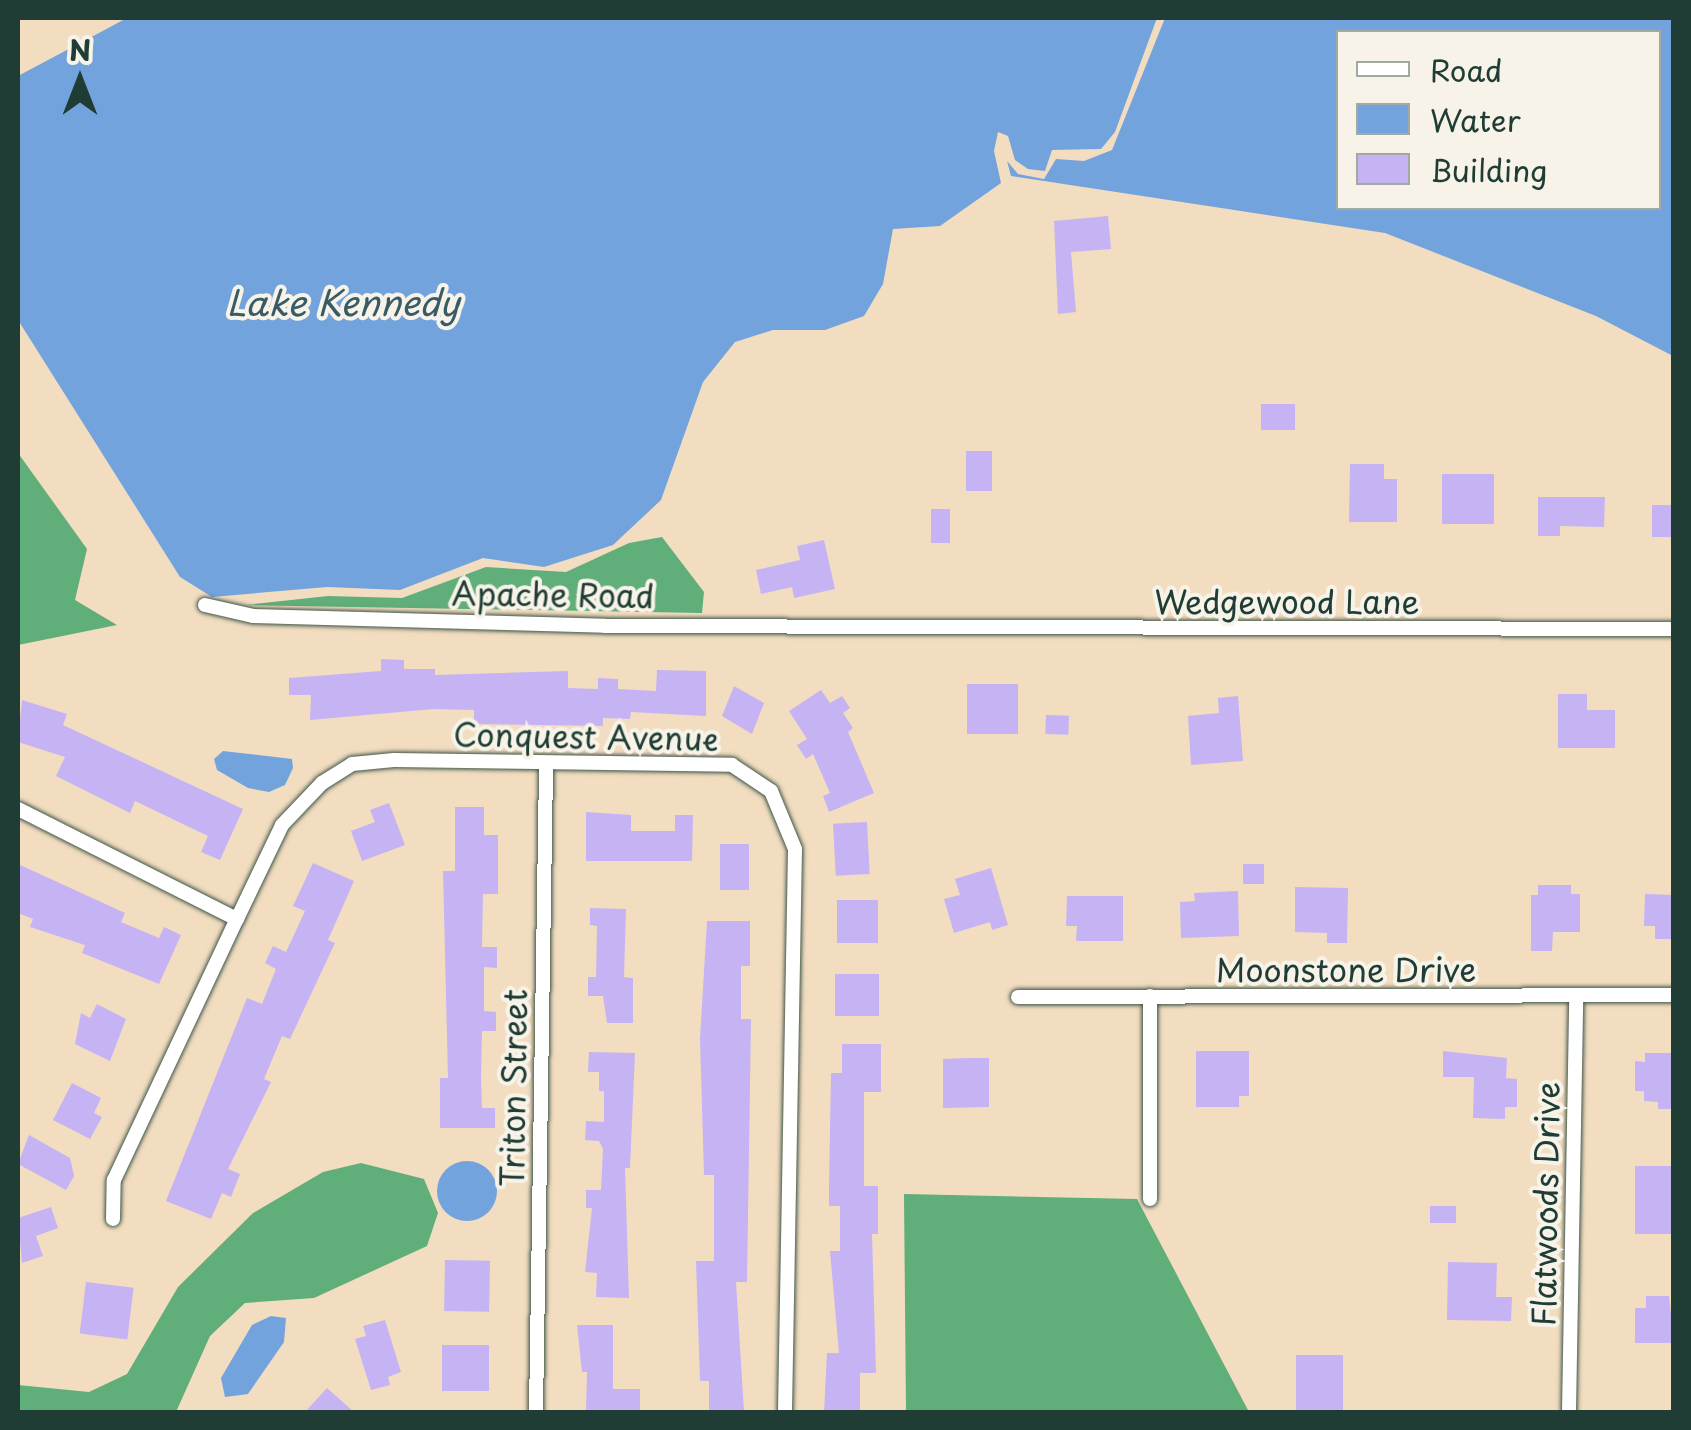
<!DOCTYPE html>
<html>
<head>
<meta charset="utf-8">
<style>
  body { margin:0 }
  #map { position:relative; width:1691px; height:1430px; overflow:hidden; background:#f2ddc0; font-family:"Playpen Sans",sans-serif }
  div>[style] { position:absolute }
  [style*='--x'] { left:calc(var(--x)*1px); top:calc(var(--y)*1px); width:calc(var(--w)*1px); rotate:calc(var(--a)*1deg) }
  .forest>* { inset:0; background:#60ae79 }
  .water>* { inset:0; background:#73a3dd }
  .round { border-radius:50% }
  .building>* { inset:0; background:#c5b3f4; transform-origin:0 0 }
  .roads { filter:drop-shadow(0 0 2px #3f5549) drop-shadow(0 0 2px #3f5549) }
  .street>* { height:14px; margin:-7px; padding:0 7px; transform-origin:7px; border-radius:7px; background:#fff }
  span { translate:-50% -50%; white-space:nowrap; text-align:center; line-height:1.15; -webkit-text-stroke:8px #f7f3e8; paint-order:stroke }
  .street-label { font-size:32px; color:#1f3d34 }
  .water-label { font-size:35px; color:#385c67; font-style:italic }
  .frame { position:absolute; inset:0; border:20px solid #1f3d34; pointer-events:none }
  .legend { position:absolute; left:1336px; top:30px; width:325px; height:180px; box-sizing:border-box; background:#f7f3e8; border:2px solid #a1aaa0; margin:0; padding:12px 18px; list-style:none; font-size:30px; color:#1f3d34 }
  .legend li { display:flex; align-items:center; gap:20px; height:50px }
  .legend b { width:50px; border:2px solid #a1aaa0 }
  .north { position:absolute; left:30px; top:30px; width:100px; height:100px; -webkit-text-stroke:8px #f7f3e8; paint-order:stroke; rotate:0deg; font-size:28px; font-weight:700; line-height:40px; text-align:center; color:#1f3d34 }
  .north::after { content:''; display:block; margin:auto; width:35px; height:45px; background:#1f3d34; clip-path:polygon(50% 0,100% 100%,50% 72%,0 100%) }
</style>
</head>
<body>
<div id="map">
  <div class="forest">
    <i style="clip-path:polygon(18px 453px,87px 549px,75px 600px,117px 625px,18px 645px)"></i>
    <i style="clip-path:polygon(662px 537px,704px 592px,702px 613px,246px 605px,328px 596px,402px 598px,486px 567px,566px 572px,629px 543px)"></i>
    <i style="clip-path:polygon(361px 1163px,424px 1179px,438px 1213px,427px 1246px,314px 1298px,245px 1303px,210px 1336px,176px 1412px,18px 1412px,18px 1385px,89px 1392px,127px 1374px,178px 1287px,253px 1213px,323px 1172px)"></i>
    <i style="clip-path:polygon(904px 1194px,1137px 1199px,1249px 1412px,906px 1412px)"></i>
  </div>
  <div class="water">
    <i style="clip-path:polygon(127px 18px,1157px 18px,1115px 132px,1101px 149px,1052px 150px,1045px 171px,1028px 169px,1015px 160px,1008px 136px,998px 132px,994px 151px,1001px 183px,940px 226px,893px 229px,883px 284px,864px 316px,825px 330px,773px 330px,735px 342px,703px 382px,661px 500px,613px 545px,544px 567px,483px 558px,400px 590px,327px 587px,212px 597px,180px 577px,18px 320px,18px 76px)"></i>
    <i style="clip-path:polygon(evenodd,1165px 18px,1673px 18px,1673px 356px,1596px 316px,1385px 233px,1011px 176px,1007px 161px,1018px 174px,1044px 179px,1056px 159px,1084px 161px,1112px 150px,1165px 18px,1338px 32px,1658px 32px,1658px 208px,1338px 208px,1338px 32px)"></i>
    <i style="clip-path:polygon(223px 751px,292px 759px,293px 768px,285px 785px,269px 792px,248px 788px,217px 770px,214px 759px)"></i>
    <i class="round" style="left:437px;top:1161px;width:60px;height:60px"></i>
    <i style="clip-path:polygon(271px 1316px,286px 1318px,284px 1342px,248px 1394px,225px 1397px,221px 1378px,252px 1325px)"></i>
  </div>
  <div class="building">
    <i style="clip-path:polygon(1108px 216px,1111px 249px,1071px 252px,1076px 312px,1058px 314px,1054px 221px)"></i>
    <i style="left:1261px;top:404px;width:34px;height:26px"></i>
    <i style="left:966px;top:451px;width:26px;height:40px"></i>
    <i style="clip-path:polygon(1350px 464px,1384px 464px,1384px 479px,1397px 479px,1397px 522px,1349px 522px)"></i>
    <i style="left:1442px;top:474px;width:52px;height:50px"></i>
    <i style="clip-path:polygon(1538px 497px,1605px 497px,1604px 527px,1560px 526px,1560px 536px,1538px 536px)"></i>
    <i style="left:1674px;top:505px;width:32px;height:22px;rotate:90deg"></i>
    <i style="left:931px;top:509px;width:19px;height:34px"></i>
    <i style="clip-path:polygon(824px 540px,835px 589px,794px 598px,792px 587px,761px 594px,756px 570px,800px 560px,797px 546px)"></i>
    <i style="clip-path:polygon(381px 659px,404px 660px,404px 669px,435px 669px,435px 675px,568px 671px,568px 688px,598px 689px,598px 678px,618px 679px,618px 689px,656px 691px,657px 670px,706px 671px,706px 716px,631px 712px,630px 719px,603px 718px,603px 726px,474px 724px,474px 710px,434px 709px,310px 720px,311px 695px,289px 695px,289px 678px,381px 671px)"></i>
    <i style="left:967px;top:684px;width:51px;height:50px"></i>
    <i style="clip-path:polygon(734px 686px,764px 703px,752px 734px,722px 716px)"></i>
    <i style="clip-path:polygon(821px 690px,830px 703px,842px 696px,850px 708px,843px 713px,853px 728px,848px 732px,874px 793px,829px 812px,823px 796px,830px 793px,813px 754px,806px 759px,797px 745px,807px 739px,789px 711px)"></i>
    <i style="clip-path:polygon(1558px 694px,1587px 694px,1587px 710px,1615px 710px,1615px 748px,1558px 748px)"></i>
    <i style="clip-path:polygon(1238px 696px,1243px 761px,1191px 765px,1188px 716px,1219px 713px,1218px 698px)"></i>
    <i style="clip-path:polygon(22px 700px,67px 714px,63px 725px,243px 809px,220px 860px,201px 852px,208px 836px,135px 801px,130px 813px,56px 776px,65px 757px,18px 742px)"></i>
    <i style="left:1046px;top:715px;width:23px;height:19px;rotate:2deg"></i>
    <i style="clip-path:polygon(389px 803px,405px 845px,362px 861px,351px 831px,375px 822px,370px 810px)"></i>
    <i style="clip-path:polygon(455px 807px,484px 807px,484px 835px,498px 835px,498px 894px,483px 894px,482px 947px,497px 947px,497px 968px,484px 967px,484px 1011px,496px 1012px,496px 1031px,482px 1031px,481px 1078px,482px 1108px,495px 1108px,495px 1128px,440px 1128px,440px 1078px,448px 1078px,443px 871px,455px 871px)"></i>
    <i style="clip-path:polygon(586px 812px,631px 815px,631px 831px,675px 831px,675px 815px,693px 815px,692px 861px,586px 861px)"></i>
    <i style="left:867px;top:822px;width:52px;height:34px;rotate:87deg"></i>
    <i style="left:720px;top:844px;width:29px;height:46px"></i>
    <i style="clip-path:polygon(313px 863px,354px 881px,328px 940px,335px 943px,290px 1039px,282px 1036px,264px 1079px,271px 1082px,228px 1169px,240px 1174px,231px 1197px,222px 1193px,211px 1219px,166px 1201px,247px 998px,262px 1004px,276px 969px,265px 963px,273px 946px,286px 952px,305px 911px,293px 906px)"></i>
    <i style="clip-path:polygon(18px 864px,125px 913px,121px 922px,159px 938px,164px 927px,181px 935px,159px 984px,82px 953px,85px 945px,30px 927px,33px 919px,18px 913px)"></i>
    <i style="left:1243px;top:864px;width:21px;height:20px"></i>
    <i style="clip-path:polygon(991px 868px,1008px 925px,992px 930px,990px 922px,954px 933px,944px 899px,960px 895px,955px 879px)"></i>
    <i style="clip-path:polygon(1538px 885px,1571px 885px,1571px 894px,1580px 894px,1580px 932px,1553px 932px,1552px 951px,1531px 951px,1531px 895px,1538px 895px)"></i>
    <i style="clip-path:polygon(1295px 887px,1348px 888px,1347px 943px,1327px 943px,1327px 933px,1295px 932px)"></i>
    <i style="clip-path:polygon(1238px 891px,1239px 936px,1181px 938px,1180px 902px,1195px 901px,1194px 893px)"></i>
    <i style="clip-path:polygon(1645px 894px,1674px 895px,1674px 939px,1655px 939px,1655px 926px,1644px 926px)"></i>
    <i style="clip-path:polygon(1067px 896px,1123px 896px,1123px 941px,1076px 941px,1077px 926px,1066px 926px)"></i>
    <i style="left:837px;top:900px;width:41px;height:43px"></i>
    <i style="clip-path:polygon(590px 908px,626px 909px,624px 977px,633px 978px,633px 1023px,607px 1023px,603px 996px,588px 996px,588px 977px,596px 977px,597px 926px,590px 925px)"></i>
    <i style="clip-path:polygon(707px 921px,750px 921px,750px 966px,741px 966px,741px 1019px,751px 1019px,747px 1282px,736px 1282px,744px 1412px,709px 1412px,709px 1381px,700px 1381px,696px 1261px,714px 1261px,714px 1175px,704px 1175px,700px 1039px)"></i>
    <i style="left:835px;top:974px;width:44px;height:42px"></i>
    <i style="clip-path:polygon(97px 1004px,126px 1019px,110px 1061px,75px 1044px,81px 1013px,90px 1018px)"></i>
    <i style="clip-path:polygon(842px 1044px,881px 1044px,881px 1092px,864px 1092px,864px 1186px,878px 1186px,878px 1234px,872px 1234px,876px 1373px,860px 1373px,860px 1412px,824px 1412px,827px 1353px,839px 1353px,830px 1251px,840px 1251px,840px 1206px,829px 1206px,829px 1186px,831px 1073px,842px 1073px)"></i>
    <i style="clip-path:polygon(1196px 1051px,1249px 1051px,1249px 1096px,1239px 1096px,1239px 1107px,1196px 1107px)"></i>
    <i style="clip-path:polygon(1443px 1051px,1507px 1058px,1506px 1078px,1517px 1079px,1517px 1107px,1505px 1107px,1505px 1119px,1473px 1118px,1474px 1077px,1443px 1077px)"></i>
    <i style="clip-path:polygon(589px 1052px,635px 1053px,630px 1168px,625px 1168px,629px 1298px,596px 1297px,597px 1273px,585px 1272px,592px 1208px,586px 1208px,586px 1190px,601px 1190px,603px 1149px,599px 1141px,585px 1140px,586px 1121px,604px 1122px,604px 1091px,599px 1091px,599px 1072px,588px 1072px)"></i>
    <i style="clip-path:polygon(1645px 1053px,1674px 1053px,1674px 1109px,1658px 1109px,1658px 1102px,1644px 1101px,1644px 1091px,1635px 1091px,1635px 1061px,1645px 1062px)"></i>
    <i style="clip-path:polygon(969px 1058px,989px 1058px,989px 1107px,943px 1108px,943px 1059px)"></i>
    <i style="clip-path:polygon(72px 1083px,101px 1098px,94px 1113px,102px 1117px,90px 1139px,53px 1120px)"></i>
    <i style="clip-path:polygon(29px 1135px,70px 1158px,74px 1176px,66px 1190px,18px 1164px)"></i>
    <i style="left:1635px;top:1166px;width:39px;height:68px"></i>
    <i style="left:1430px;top:1206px;width:26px;height:17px"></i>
    <i style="clip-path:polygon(51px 1207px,58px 1228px,36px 1236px,43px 1256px,22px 1263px,18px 1218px)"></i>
    <i style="left:445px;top:1260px;width:45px;height:51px;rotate:1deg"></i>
    <i style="clip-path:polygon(1448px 1262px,1497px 1263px,1496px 1297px,1512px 1297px,1511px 1321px,1447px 1320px)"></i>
    <i style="left:86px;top:1282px;width:48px;height:52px;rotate:7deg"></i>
    <i style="clip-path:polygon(1646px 1296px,1669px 1296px,1674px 1343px,1635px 1343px,1635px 1308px,1646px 1308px)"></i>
    <i style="clip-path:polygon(385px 1320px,401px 1372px,388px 1377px,390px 1385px,371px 1390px,355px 1339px,366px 1336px,363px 1326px)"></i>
    <i style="clip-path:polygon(577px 1325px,613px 1325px,613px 1389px,640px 1389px,640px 1412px,586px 1410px,587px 1372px,582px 1372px)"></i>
    <i style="left:442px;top:1345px;width:47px;height:46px"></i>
    <i style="left:1296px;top:1355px;width:47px;height:57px"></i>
    <i style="clip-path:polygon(327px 1388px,354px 1412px,305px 1412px)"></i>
  </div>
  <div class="roads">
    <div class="street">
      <i style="--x:205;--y:605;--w:49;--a:12.9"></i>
      <i style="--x:253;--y:616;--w:352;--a:1.6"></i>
      <i style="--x:605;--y:626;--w:1069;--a:0.16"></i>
      <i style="--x:18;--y:809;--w:245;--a:26.7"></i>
      <i style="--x:1150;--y:996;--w:203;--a:90"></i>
      <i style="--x:1018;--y:997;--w:656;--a:-0.17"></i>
      <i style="--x:113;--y:1219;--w:39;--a:-89"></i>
      <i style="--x:114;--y:1180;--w:289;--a:-64.8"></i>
      <i style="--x:237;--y:919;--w:104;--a:-64.4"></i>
      <i style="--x:282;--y:825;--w:58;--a:-46.4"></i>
      <i style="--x:322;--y:783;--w:36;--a:-32"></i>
      <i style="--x:352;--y:764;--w:42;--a:-5.4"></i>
      <i style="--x:394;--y:760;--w:338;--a:0.8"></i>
      <i style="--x:732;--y:765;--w:47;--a:33.7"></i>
      <i style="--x:771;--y:791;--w:63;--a:67.5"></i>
      <i style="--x:795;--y:849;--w:563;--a:91.02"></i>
      <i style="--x:536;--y:1412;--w:647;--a:-89.11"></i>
      <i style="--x:1569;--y:1412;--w:416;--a:-89"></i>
    </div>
  </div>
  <div class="street-label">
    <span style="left:553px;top:594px;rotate:1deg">Apache Road</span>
    <span style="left:1287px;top:601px">Wedgewood Lane</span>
    <span style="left:586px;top:736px;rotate:1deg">Conquest Avenue</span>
    <span style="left:1346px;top:969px">Moonstone Drive</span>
    <span style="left:513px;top:1088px;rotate:-89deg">Triton Street</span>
    <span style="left:1545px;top:1204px;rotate:-89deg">Flatwoods Drive</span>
  </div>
  <div class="water-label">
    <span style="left:343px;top:302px">Lake Kennedy</span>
  </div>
  <div class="frame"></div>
  <ul class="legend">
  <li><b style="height:12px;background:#fff"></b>Road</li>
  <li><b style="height:28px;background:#73a3dd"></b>Water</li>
  <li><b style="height:28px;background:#c5b3f4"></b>Building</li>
  </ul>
  <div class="north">N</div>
</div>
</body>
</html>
